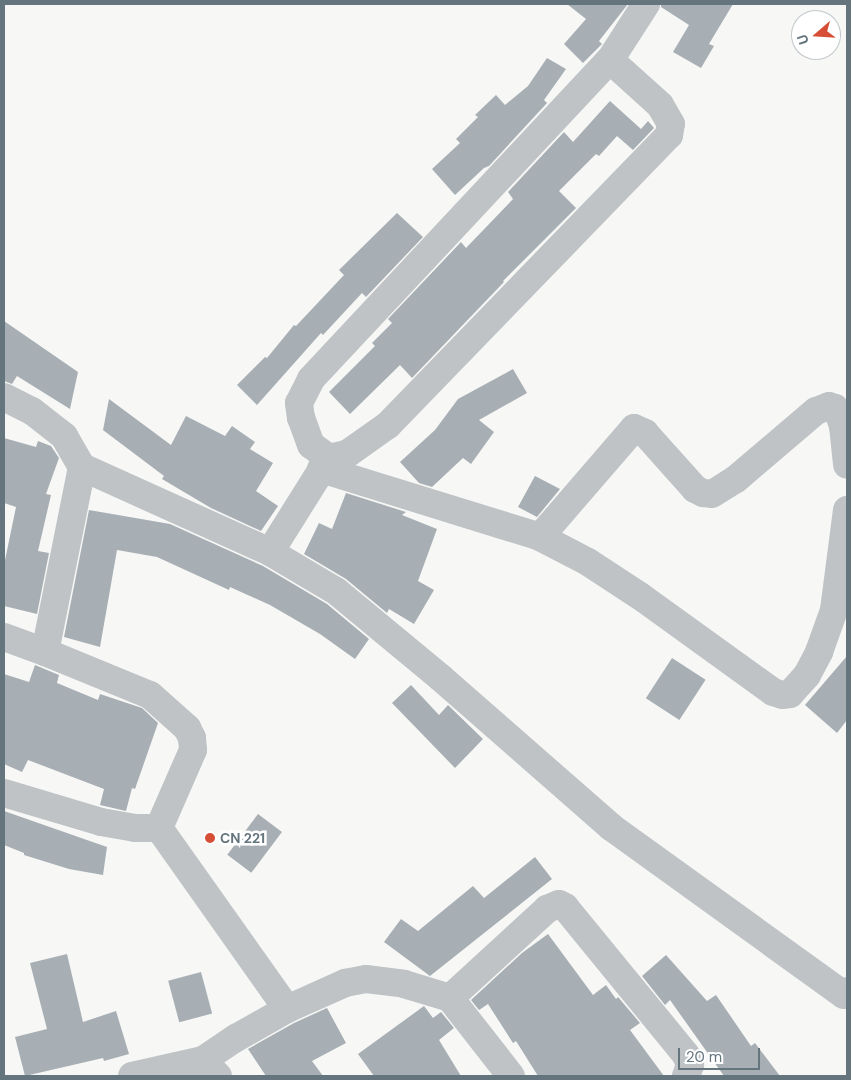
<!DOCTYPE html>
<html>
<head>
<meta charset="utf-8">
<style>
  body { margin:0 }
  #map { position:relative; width:851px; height:1080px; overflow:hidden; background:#f7f7f5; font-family:"DM Sans",sans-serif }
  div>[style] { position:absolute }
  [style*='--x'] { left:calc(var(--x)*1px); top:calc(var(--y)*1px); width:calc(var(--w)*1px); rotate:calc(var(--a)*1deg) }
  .building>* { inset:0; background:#a7afb4; transform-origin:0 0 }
  .street>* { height:28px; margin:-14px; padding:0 14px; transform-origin:14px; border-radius:14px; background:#bfc3c6 }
  .dots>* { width:14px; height:14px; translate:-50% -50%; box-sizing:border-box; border:2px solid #fff; border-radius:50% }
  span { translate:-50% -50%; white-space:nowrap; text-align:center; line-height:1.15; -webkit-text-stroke:5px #fff; paint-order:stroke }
  .poi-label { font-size:14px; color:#65757e; font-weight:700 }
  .left { translate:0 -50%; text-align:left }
  .frame { position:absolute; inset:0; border:5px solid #65757e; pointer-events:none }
  .north { position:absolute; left:791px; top:10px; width:50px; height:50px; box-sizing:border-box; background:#fff; border:1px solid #c1c8cb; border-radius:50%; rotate:251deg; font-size:14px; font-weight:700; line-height:20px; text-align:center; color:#65757e }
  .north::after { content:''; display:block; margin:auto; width:18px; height:22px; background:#d64e36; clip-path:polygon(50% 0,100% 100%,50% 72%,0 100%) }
  .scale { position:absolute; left:678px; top:1048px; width:82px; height:22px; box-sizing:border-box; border:2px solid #65757e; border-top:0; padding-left:6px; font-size:15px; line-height:18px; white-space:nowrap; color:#65757e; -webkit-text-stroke:4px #fff; paint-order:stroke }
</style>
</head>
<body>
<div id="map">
  <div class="building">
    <i style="clip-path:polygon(567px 4px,628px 4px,599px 41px,602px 44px,583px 63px,564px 44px,586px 19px)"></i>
    <i style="clip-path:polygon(661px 4px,733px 4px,709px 44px,714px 46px,701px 68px,673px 52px,689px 25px,661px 7px)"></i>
    <i style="clip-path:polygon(547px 58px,566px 69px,544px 100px,547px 103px,489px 166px,484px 168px,455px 195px,432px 169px,460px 143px,456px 139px,478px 117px,475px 115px,496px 95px,505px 105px,528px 86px)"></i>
    <i style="clip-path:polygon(610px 101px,641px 129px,648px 121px,654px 128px,633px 150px,617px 136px,599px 156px,596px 154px,559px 191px,576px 208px,503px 281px,504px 282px,412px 378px,400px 365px,350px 414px,329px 392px,375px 346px,372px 343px,392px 323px,388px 319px,461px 242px,466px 248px,513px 199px,508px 192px,564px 132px,573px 142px)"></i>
    <i style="clip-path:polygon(397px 213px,423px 237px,366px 297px,362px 293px,323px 335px,321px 333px,257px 405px,237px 385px,265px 357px,267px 358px,294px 325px,296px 326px,344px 275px,339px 270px)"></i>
    <i style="clip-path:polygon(4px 321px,78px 372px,70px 409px,17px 376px,12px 384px,4px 381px)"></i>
    <i style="clip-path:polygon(513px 369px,527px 393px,479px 420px,494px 432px,471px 464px,463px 458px,432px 487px,419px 483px,400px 462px,435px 430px,458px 399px)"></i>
    <i style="clip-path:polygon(109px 399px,171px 445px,186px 416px,225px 436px,232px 426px,255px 442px,250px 449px,273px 463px,256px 491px,278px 506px,261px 531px,211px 508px,162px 479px,164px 476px,103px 430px)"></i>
    <i style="clip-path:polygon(4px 438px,36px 447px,38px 441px,51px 446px,59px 458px,46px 494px,51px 495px,38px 551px,49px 553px,37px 614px,4px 606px,4px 565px,16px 507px,4px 503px)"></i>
    <i style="clip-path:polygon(535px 476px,560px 489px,537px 517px,518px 507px)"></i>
    <i style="clip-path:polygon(346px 493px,406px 512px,402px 515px,437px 529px,418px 581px,434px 590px,414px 624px,389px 609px,387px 613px,346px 579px,304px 554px,319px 523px,332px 529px)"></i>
    <i style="clip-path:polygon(89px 510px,170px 524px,263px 566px,327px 604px,369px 639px,355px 659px,320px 634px,270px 605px,230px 587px,229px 590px,157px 557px,117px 550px,100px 647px,64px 637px)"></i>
    <i style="clip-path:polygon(847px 656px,847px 720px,837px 733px,805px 705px)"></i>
    <i style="left:672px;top:658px;width:40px;height:48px;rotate:33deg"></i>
    <i style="clip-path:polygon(35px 665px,59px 675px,57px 683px,98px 700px,100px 694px,142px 708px,158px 723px,135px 789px,132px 788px,126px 811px,100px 805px,104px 789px,28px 760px,22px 772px,4px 764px,4px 674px,29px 682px)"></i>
    <i style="clip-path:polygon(411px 685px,439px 715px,448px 705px,483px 739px,455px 768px,392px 703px)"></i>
    <i style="clip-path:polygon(4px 811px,107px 847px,103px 875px,69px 869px,24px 855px,24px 853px,4px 845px)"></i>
    <i style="left:258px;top:814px;width:30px;height:51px;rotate:37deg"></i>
    <i style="clip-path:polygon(535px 857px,552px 879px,430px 976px,384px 942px,401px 919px,418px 931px,473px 886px,484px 898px)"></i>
    <i style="clip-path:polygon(548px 934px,593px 995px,606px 985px,616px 999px,618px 997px,640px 1023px,630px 1030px,664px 1076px,538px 1076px,516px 1041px,513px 1043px,488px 1004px,479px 1010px,471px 1000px,522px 953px)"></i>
    <i style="clip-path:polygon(67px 954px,83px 1022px,116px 1011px,129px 1054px,104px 1061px,103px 1058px,25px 1076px,15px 1037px,47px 1029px,30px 963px)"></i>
    <i style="clip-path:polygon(666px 955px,707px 1001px,716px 995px,751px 1046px,755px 1043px,780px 1076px,724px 1076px,670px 1000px,665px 1005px,642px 976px)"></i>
    <i style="left:201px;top:972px;width:43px;height:34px;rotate:75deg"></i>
    <i style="clip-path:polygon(424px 1006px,433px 1018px,441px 1012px,454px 1028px,439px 1040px,461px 1076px,374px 1076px,358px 1054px)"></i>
    <i style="clip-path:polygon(327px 1008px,346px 1043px,312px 1061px,323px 1076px,266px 1076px,248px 1049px,294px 1023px)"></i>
  </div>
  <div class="street">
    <i style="--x:4;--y:397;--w:31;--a:27"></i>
    <i style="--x:32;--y:411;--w:41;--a:38"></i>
    <i style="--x:64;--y:436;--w:36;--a:60"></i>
    <i style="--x:329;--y:458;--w:22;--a:-144"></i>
    <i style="--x:311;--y:445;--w:29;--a:-110"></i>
    <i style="--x:301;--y:418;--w:15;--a:-98"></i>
    <i style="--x:299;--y:403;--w:27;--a:-63"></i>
    <i style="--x:311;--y:379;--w:437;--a:-46.9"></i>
    <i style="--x:610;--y:60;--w:67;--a:-57.3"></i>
    <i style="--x:321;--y:469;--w:229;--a:17.2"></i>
    <i style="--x:540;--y:537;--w:54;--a:27.5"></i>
    <i style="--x:588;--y:562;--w:62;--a:33.2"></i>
    <i style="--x:640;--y:596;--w:164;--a:35.8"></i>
    <i style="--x:773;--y:692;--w:9;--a:18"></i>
    <i style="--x:782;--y:695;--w:8;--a:-7"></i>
    <i style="--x:790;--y:694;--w:25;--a:-48"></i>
    <i style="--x:807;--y:675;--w:26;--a:-62"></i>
    <i style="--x:819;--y:652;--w:45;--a:-70.3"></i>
    <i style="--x:834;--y:610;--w:101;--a:-82.6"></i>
    <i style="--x:540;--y:537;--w:144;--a:-49.2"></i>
    <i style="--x:634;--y:428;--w:12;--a:24"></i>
    <i style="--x:645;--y:433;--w:75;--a:48.2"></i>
    <i style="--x:695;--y:489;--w:9;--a:27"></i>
    <i style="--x:703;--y:493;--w:9;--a:6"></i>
    <i style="--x:712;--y:494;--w:28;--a:-32"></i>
    <i style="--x:736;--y:479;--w:105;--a:-40.4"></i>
    <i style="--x:816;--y:411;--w:14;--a:-21"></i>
    <i style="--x:829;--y:406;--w:6;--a:18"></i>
    <i style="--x:835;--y:408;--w:7;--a:56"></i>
    <i style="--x:839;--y:414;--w:13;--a:72"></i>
    <i style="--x:843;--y:426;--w:39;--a:84"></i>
    <i style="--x:270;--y:552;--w:111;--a:-57.9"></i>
    <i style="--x:329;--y:458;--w:18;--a:-13"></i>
    <i style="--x:347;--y:454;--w:50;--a:-35.3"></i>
    <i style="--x:388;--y:425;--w:404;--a:-45.9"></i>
    <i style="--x:669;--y:135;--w:11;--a:-80"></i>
    <i style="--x:671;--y:124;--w:22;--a:-120"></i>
    <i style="--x:660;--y:105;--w:67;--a:-138"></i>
    <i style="--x:4;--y:637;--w:44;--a:20.1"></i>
    <i style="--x:45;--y:652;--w:113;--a:22.3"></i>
    <i style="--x:150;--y:695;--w:50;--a:41.7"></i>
    <i style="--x:187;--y:728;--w:11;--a:63"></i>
    <i style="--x:192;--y:738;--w:12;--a:85"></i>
    <i style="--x:193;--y:750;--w:85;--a:113.6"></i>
    <i style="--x:45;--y:652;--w:189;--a:-78.7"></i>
    <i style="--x:82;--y:467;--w:206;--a:24.3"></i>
    <i style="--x:270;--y:552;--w:77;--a:30.6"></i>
    <i style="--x:336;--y:591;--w:136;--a:39.6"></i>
    <i style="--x:441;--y:678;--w:226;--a:41.2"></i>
    <i style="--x:611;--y:827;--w:287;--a:35.8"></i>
    <i style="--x:844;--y:995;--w:5;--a:-53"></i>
    <i style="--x:4;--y:793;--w:101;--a:16.6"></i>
    <i style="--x:101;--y:822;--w:35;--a:10"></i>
    <i style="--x:135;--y:828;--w:24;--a:0"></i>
    <i style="--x:159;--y:828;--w:222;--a:54.7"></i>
    <i style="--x:450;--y:998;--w:132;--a:-42.5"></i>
    <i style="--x:547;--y:909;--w:13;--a:-23"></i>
    <i style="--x:559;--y:904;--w:7;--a:27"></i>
    <i style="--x:565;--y:907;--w:191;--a:50.7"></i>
    <i style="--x:686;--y:1055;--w:11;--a:68"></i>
    <i style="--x:690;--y:1065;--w:12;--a:110"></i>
    <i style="--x:203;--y:1060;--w:40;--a:-34"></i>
    <i style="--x:236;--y:1038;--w:59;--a:-29.6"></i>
    <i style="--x:287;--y:1009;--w:64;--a:-24.1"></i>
    <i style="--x:345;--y:983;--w:21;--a:-11"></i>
    <i style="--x:366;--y:979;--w:38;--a:7"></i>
    <i style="--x:404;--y:984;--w:48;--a:16.9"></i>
    <i style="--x:450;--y:998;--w:99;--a:52"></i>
    <i style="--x:132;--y:1076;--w:73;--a:-12.7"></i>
    <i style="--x:203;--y:1060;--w:22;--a:47"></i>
  </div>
  <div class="dots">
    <i style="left:210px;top:838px;background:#d64e36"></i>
  </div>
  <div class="poi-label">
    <span class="left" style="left:220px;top:838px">CN 221</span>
  </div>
  <div class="frame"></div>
  <div class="north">U</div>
  <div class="scale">20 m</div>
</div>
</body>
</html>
